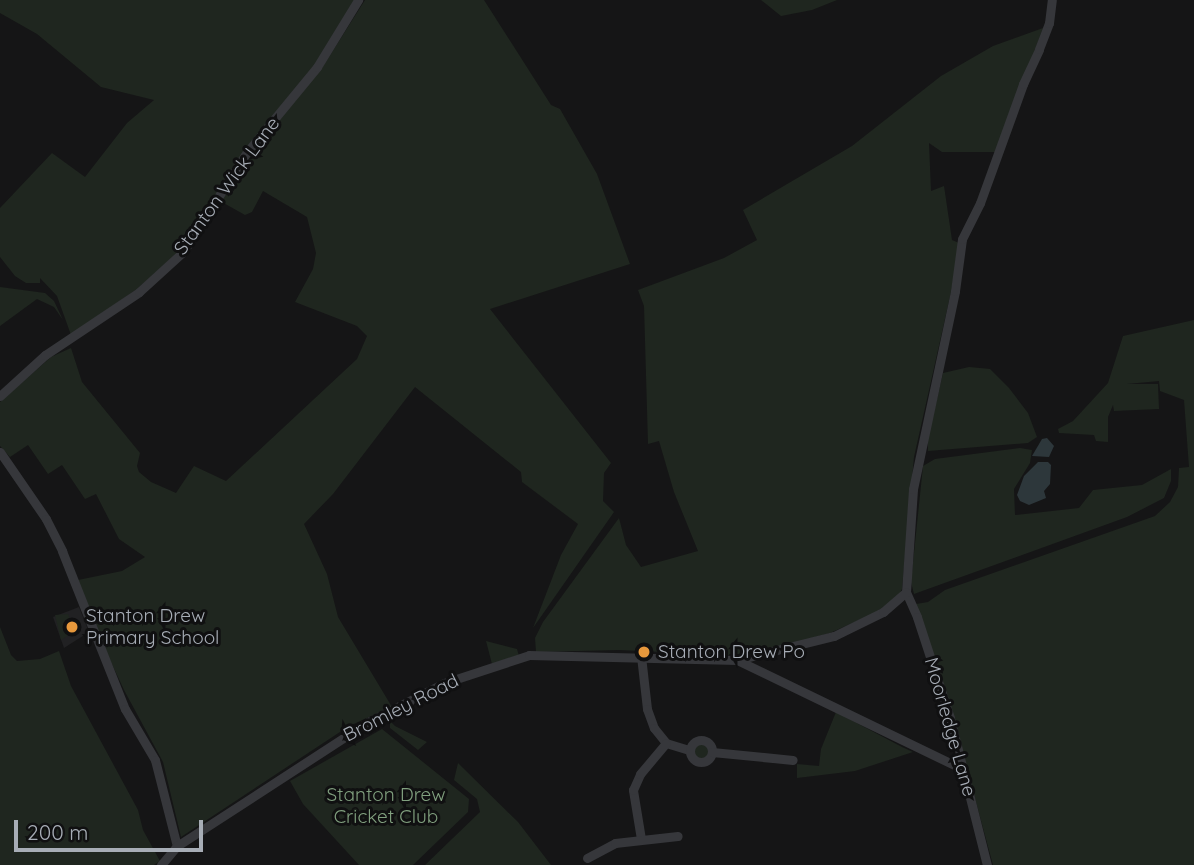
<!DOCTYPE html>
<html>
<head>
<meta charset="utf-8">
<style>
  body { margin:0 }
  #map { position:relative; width:1194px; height:865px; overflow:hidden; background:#151516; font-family:Quicksand,sans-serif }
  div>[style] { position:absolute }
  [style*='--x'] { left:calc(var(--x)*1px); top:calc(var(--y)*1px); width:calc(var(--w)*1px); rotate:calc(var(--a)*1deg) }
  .built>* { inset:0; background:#212123 }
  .green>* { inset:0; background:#1f261f }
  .round { border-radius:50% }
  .water>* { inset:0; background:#2d373b }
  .minor>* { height:9px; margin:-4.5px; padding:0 4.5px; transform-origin:4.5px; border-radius:4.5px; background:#36373b }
  .minor>.ring { margin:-4.5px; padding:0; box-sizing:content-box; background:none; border:9px solid #36373b; border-radius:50% }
  .dots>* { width:19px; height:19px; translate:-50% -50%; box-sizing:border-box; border:4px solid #101011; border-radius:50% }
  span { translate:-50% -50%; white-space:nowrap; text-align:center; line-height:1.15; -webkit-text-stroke:6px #101011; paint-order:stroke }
  .street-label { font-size:19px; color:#a7adb6 }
  .poi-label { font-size:19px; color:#a7adb6 }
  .left { translate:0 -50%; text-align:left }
  .park-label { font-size:19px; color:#81a07f }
  .scale { position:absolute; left:14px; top:820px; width:189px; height:32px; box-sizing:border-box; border:4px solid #a7adb6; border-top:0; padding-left:9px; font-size:21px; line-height:24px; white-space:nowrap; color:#a7adb6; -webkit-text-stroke:5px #101011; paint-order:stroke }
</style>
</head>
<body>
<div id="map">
  <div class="built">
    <i style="clip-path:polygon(79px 607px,89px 632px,64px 648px,53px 617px)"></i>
  </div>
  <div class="green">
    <i style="clip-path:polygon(0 0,356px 0,313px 69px,179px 251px,137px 289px,71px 335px,57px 296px,40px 278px,40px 283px,26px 283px,15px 276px,0 257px,0 208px,52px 153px,85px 177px,127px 123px,154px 100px,101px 87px,37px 34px,0 13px)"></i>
    <i style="clip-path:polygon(365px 0,484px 0,551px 105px,560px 109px,597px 174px,630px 264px,490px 309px,611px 463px,604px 473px,603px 501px,614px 512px,533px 628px,561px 555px,578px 524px,522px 482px,521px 472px,415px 387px,333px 494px,304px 524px,327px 574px,338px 617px,392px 707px,349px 726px,181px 837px,163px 762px,124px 690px,98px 634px,95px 619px,83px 600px,78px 580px,122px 571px,145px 557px,119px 539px,96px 494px,85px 499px,62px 465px,48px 474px,28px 445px,10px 457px,0 446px,0 402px,51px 357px,71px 348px,82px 382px,140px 453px,137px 466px,139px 472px,151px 482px,176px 493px,194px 466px,226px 481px,357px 359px,367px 336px,357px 326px,295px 302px,313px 269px,316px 253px,307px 217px,263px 191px,252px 212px,245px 215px,220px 201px,249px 157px,322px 68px)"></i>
    <i style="clip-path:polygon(761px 0,837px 0,812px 10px,781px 16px)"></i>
    <i style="clip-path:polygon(1043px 28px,998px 152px,942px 152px,929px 143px,931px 191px,944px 186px,952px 240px,959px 243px,951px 292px,914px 457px,902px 589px,898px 597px,875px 613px,830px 633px,747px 656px,619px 650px,536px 652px,535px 638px,543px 622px,619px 518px,626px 545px,641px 567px,698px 551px,674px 492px,659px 441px,648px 444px,644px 306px,638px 290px,724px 258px,757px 240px,743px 210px,852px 146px,941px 76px,993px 46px)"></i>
    <i style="clip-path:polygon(0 287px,45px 293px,54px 301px,63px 320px,54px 307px,37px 299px,0 326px)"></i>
    <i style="clip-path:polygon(1194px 320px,1194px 865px,993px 865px,955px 724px,916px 604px,928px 602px,945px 590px,1155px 516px,1170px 502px,1178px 487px,1179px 468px,1189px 467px,1184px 400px,1160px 391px,1159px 381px,1127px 384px,1158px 384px,1159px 409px,1114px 411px,1113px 405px,1108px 417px,1108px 442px,1096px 441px,1094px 435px,1059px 433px,1058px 429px,1073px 421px,1108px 383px,1123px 336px)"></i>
    <i style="clip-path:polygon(969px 367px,990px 369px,1009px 388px,1028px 413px,1037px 437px,1028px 443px,928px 451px,928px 438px,943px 373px)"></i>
    <i style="clip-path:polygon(1020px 448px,1032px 450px,1030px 463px,1014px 489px,1015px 515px,1079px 508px,1093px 490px,1142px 485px,1171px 469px,1171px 481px,1164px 498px,1127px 517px,914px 594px,911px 582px,923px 466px,935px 459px)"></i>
    <i style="clip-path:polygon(68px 614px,75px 631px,61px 640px,55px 615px)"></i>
    <i style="clip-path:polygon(0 627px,11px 655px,17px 661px,40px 659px,59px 651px,71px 686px,138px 810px,143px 830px,160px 861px,154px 865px,0 865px)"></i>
    <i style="clip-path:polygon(486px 641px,517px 649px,519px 656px,492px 664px)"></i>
    <i style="clip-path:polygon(836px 712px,902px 747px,913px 752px,855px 771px,797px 778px,797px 764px,819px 766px,821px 749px)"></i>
    <i style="clip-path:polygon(390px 721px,395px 726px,427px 742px,418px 750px,390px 728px)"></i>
    <i style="clip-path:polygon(382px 729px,469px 799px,468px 812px,413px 865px,359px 865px,303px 804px,290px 781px)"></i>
    <i class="round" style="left:693px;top:743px;width:16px;height:16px"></i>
    <i style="clip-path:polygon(458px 763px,518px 822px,551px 865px,425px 865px,480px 812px,477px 799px,454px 780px)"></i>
  </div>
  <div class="water">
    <i style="clip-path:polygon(1047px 438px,1054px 446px,1049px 457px,1032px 456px,1042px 439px)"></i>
    <i style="clip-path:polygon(1038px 462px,1048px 462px,1051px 465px,1050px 484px,1044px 491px,1046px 498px,1029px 505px,1020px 501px,1017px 495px,1024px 476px)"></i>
  </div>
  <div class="minor">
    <i style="--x:0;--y:396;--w:61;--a:-42.3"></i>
    <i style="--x:45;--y:355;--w:113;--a:-33.8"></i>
    <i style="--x:139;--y:292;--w:59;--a:-42.3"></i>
    <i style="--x:183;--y:252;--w:119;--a:-57.4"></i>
    <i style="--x:247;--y:152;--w:110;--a:-50.5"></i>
    <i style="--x:317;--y:67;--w:79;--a:-58.5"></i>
    <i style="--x:0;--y:452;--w:81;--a:55.5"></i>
    <i style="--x:46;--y:519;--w:36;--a:63"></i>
    <i style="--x:62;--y:551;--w:170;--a:68.3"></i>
    <i style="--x:125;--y:709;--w:59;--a:59.5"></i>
    <i style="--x:155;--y:760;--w:89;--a:75.7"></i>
    <i style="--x:906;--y:592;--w:103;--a:-86.1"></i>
    <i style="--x:913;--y:489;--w:202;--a:-78"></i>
    <i style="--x:955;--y:291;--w:52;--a:-82.3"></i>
    <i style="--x:962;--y:239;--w:40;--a:-63.4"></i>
    <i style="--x:980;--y:203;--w:127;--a:-70.1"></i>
    <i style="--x:1023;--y:84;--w:38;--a:-65"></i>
    <i style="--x:1039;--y:49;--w:28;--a:-69"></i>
    <i style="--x:1049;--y:23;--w:23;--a:-83"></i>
    <i style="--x:906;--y:592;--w:27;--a:66"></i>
    <i style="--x:917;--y:617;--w:106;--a:71.9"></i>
    <i style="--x:950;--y:718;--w:152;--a:75.9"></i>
    <i style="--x:641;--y:656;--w:53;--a:83.5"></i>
    <i style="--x:647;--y:709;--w:20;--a:70"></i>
    <i style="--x:654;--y:728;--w:19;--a:51"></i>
    <i style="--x:666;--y:743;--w:24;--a:17"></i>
    <i style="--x:737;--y:660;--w:100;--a:-13.9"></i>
    <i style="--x:834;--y:636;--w:55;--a:-26.1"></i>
    <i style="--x:883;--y:612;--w:30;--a:-41"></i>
    <i class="ring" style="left:690px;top:740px;width:13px;height:13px"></i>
    <i style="--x:712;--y:752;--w:81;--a:5.6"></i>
    <i style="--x:641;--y:839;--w:50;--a:-99.3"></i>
    <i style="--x:633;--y:790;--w:17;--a:-66"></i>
    <i style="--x:640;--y:774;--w:40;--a:-50"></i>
    <i style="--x:587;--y:858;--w:32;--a:-28"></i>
    <i style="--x:615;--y:843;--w:63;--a:-6.3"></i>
    <i style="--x:161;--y:865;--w:25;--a:-50"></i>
    <i style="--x:177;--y:846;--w:228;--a:-33"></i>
    <i style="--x:368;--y:722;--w:85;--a:-27.2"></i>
    <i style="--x:444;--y:683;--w:89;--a:-18.2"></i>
    <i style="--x:529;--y:655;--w:208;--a:1.4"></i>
    <i style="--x:737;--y:660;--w:250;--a:25.8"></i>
  </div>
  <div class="dots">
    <i style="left:72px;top:627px;background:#e7983c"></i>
    <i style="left:644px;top:652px;background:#e7983c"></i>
  </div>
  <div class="street-label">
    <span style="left:227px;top:186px;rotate:-54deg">Stanton Wick Lane</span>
    <span style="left:401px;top:708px;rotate:-27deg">Bromley Road</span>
    <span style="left:950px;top:727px;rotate:74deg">Moorledge Lane</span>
  </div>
  <div class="poi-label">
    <span class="left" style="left:86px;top:627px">Stanton Drew<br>Primary School</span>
    <span class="left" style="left:658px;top:652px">Stanton Drew Po</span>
  </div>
  <div class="park-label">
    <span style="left:386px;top:806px">Stanton Drew<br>Cricket Club</span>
  </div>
  <div class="scale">200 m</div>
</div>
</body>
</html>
